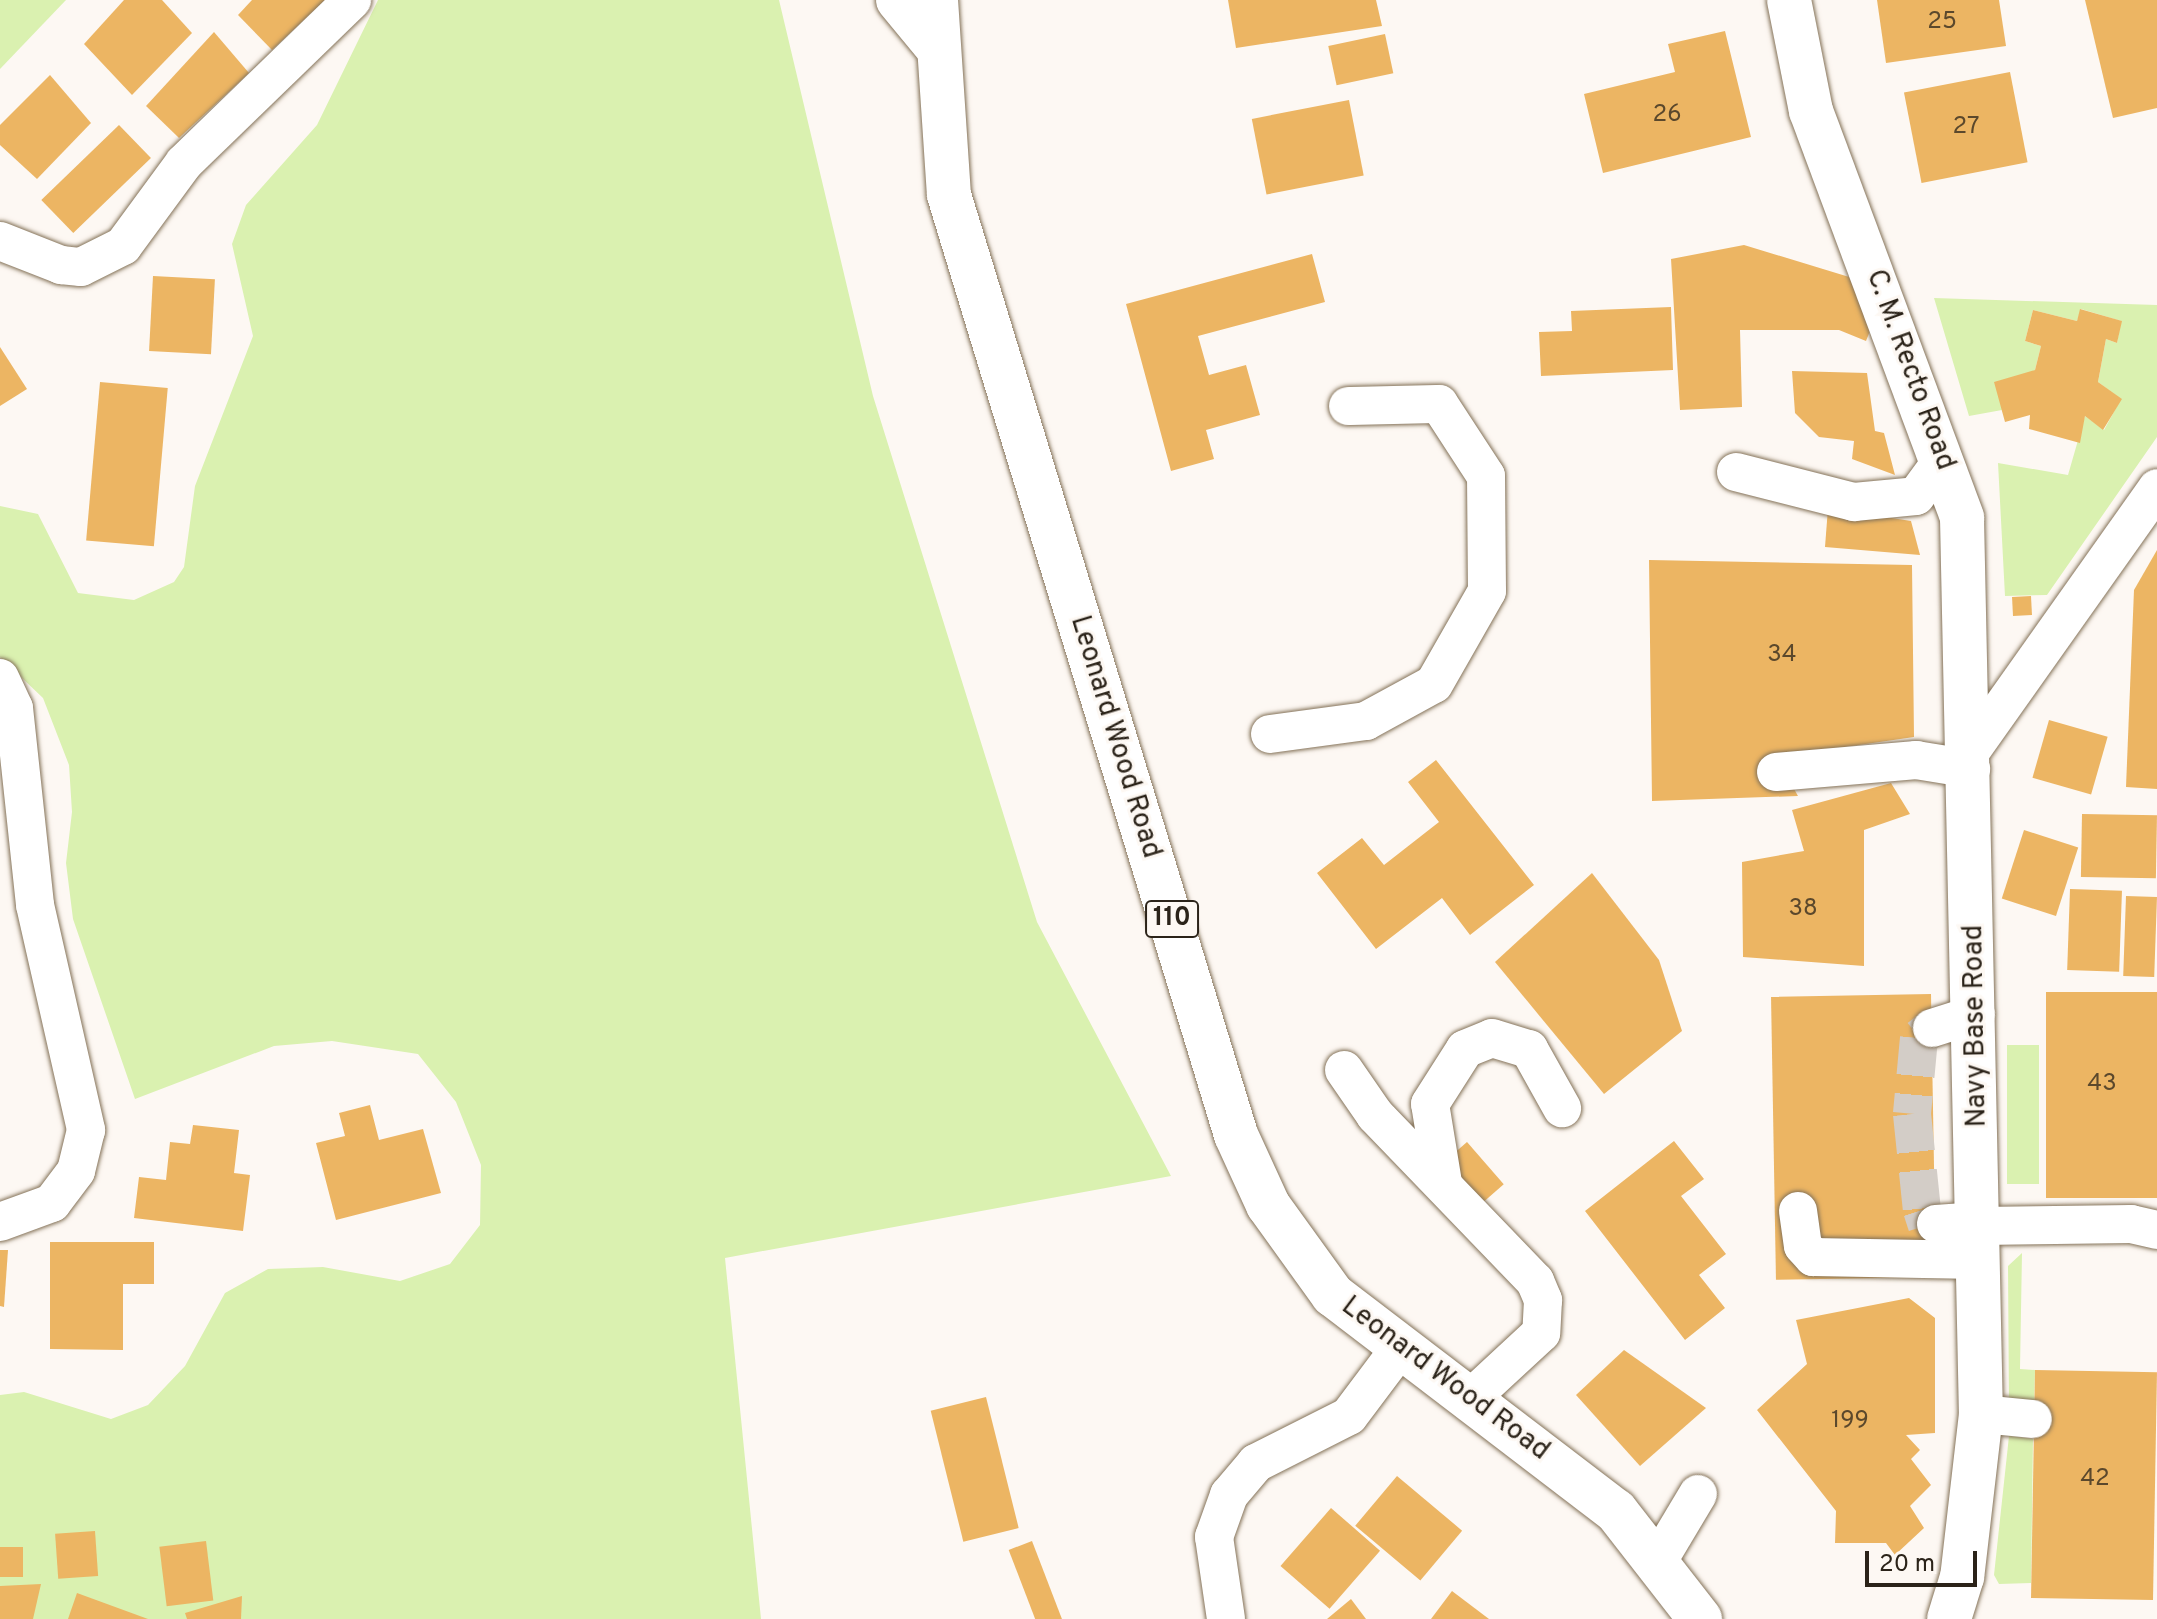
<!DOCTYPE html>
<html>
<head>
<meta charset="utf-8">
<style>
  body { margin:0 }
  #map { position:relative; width:2157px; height:1619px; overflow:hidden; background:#fdf8f3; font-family:Overpass,sans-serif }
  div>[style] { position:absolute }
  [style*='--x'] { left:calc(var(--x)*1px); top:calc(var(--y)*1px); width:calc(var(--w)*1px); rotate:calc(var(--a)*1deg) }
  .green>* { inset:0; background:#daf1b0; transform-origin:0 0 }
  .building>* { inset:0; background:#ecb563; transform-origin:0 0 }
  .minor-tunnel>* { height:38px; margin-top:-19px; transform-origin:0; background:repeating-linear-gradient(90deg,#d3cdc7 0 38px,transparent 0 57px) }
  .roads { filter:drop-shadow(0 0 2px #847258) drop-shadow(0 0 2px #847258) }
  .minor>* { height:38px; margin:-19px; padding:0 19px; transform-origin:19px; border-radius:19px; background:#fff }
  .major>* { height:44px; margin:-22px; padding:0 22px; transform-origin:22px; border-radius:22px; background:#fff }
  span { translate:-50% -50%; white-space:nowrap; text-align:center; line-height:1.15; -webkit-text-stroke:6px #fdf8f3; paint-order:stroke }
  .number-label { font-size:24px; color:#5b482c }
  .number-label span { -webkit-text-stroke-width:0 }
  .shield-label span { padding:2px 6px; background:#fdf8f3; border:2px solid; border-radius:6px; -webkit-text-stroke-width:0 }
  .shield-label { font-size:26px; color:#2b2319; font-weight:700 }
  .street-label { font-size:28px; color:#2b2319 }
  .scale { position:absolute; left:1865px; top:1551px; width:112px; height:36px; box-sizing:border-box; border:4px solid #2b2319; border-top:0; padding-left:10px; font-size:24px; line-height:28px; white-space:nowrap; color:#2b2319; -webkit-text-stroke:6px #fdf8f3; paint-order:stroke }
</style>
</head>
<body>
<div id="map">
  <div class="green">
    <i style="clip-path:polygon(0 0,66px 0,0 69px)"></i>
    <i style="clip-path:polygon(378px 0,779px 0,873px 396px,1037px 922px,1171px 1176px,725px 1258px,761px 1619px,0 1619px,0 1395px,24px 1392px,111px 1419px,148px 1405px,185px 1366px,225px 1293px,268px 1269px,323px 1267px,400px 1281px,450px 1264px,480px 1225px,481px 1165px,456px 1102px,418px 1054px,332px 1041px,274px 1046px,135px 1099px,73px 919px,66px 863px,72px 812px,69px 765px,43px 698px,0 657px,0 506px,38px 514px,78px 593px,134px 600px,174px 582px,184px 567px,195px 486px,253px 336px,232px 244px,246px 205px,317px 125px)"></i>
    <i style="clip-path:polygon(1934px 298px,2157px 305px,2157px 437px,2047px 595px,2005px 596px,1998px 463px,2068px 475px,2085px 416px,2104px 430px,2121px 399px,2098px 382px,2106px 339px,2117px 343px,2121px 321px,2081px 309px,2077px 321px,2033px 310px,2025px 341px,2041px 346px,2035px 370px,2002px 410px,1969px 416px)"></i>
    <i style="left:2007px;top:1045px;width:32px;height:139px"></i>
    <i style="clip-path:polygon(2022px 1253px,2020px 1369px,2035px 1370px,2034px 1408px,2009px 1410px,2008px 1266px)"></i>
    <i style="clip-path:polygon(2009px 1436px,2033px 1439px,2031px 1583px,1999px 1584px,1994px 1575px)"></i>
  </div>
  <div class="building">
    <i style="clip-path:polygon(124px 0,162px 0,192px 33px,132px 95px,84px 44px)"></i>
    <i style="clip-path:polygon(252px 0,325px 0,272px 50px,238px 15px)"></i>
    <i style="clip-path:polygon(1228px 0,1376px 0,1382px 26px,1236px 48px)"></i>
    <i style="clip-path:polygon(1877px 0,1999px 0,2006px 46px,1886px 63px)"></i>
    <i style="clip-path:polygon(2085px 0,2157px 0,2157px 108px,2113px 118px)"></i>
    <i style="clip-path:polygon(1725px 31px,1751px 137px,1603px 173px,1584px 94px,1675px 72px,1668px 44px)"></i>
    <i style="clip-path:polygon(214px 32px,249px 73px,179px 138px,146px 106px)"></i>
    <i style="left:1385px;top:34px;width:40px;height:58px;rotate:78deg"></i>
    <i style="left:2010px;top:72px;width:92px;height:108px;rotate:79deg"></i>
    <i style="clip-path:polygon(50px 75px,91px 123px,37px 179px,0 145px,0 125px)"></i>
    <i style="left:1349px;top:100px;width:77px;height:99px;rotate:79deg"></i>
    <i style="left:119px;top:125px;width:46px;height:108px;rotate:46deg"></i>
    <i style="clip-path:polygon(1744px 245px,1859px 280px,1876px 316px,1866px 341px,1839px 330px,1740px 330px,1742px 407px,1680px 410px,1671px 259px)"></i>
    <i style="clip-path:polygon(1312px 254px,1325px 302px,1198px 336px,1209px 375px,1246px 365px,1260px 415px,1206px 430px,1214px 459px,1171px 471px,1126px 304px)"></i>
    <i style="left:153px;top:276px;width:62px;height:75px;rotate:3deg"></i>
    <i style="clip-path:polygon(1671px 307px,1673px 370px,1541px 376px,1539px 332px,1572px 331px,1571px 311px)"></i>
    <i style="clip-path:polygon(2080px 309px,2122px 321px,2117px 343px,2106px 339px,2098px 382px,2122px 399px,2103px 430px,2085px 416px,2080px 443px,2029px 429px,2030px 415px,2005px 422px,1994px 382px,2035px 370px,2041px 346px,2025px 341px,2033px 310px,2077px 321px)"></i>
    <i style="clip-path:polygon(0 347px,27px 389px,0 406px)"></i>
    <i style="clip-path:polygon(1792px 371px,1867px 373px,1875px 431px,1884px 433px,1895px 475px,1852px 459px,1854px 441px,1819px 437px,1795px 413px)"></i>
    <i style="left:100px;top:382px;width:68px;height:159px;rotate:5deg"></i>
    <i style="clip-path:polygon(1828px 508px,1911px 521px,1920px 555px,1825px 547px)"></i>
    <i style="clip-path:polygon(2157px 550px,2157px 789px,2126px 787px,2134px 590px)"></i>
    <i style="clip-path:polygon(1649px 560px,1912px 565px,1914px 737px,1776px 757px,1798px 796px,1652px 801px)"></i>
    <i style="left:2031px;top:596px;width:19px;height:19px;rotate:87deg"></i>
    <i style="left:2049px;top:720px;width:61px;height:60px;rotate:16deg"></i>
    <i style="clip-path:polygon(1436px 760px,1534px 885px,1470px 935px,1442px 898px,1376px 949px,1317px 873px,1362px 838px,1384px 865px,1439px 822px,1408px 782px)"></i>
    <i style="clip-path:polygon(1891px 783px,1910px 814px,1864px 830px,1864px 966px,1743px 957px,1742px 862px,1804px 851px,1792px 810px)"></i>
    <i style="left:2082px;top:814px;width:75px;height:63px;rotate:1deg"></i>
    <i style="left:2024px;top:830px;width:57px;height:72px;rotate:18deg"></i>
    <i style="clip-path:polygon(1592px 873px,1659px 960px,1682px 1031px,1604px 1094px,1495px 962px)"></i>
    <i style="left:2070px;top:889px;width:52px;height:81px;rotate:2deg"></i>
    <i style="left:2126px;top:896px;width:31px;height:80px;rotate:2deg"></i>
    <i style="left:2157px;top:992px;width:206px;height:111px;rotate:90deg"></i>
    <i style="left:1931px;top:994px;width:283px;height:160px;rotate:89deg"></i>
    <i style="clip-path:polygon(370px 1105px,379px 1140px,423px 1129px,441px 1193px,336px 1220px,316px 1143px,345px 1136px,339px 1113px)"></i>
    <i style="clip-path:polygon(193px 1125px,239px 1130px,234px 1173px,250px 1175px,243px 1231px,134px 1218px,139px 1177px,166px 1180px,170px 1142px,190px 1144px)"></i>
    <i style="clip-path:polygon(1674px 1141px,1704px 1179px,1681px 1196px,1726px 1254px,1699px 1275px,1725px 1308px,1685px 1340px,1585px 1211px)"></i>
    <i style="left:1467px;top:1142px;width:56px;height:33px;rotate:49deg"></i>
    <i style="clip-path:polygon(50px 1242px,154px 1242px,154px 1284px,123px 1284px,123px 1350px,50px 1349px)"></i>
    <i style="clip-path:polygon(0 1250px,8px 1250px,4px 1307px,0 1306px)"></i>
    <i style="clip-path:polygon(1909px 1298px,1935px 1318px,1935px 1433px,1906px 1435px,1920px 1450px,1911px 1459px,1931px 1485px,1910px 1506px,1924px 1528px,1895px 1555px,1886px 1543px,1835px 1543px,1836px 1511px,1757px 1410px,1807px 1364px,1796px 1320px)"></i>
    <i style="clip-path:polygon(1624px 1350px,1706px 1408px,1640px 1466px,1576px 1395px)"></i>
    <i style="left:2035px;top:1370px;width:122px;height:228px;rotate:1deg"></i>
    <i style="left:986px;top:1397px;width:135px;height:57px;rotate:76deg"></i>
    <i style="left:1397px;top:1476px;width:85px;height:65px;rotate:40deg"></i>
    <i style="left:1331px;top:1508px;width:65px;height:77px;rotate:41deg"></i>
    <i style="left:95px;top:1531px;width:45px;height:40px;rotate:86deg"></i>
    <i style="left:206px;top:1541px;width:60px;height:47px;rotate:83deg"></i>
    <i style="left:1032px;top:1541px;width:84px;height:25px;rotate:69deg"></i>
    <i style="left:0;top:1547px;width:23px;height:30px"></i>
    <i style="clip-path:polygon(41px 1584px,33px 1619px,0 1619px,0 1586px)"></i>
    <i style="clip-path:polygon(1452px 1591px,1489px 1619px,1431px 1619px)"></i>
    <i style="clip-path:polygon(77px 1593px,148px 1619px,68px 1619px)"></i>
    <i style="clip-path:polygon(242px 1596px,241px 1619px,187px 1619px,185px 1613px)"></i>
    <i style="clip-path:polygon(1351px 1599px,1366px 1619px,1327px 1619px)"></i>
  </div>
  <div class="minor-tunnel">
    <i style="--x:1932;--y:1028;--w:16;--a:142"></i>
    <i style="--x:1919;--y:1038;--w:76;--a:95.3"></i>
    <i style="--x:1912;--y:1114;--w:97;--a:84.1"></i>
    <i style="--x:1922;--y:1210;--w:16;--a:72"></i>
    <i style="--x:1927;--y:1225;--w:9;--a:-6"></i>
  </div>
  <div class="roads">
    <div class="minor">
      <i style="--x:0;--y:241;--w:66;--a:21.5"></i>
      <i style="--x:61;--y:265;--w:20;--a:6"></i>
      <i style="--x:81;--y:267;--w:47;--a:-26.6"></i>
      <i style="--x:123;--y:246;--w:103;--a:-53.7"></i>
      <i style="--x:184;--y:163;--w:234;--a:-44.1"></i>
      <i style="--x:1736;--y:472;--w:122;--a:14.3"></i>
      <i style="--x:1854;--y:502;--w:62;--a:-5.5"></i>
      <i style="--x:1916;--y:496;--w:46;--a:-53.9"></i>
      <i style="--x:0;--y:678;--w:33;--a:65"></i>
      <i style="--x:14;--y:708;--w:198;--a:83.9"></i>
      <i style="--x:35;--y:905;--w:231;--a:77.2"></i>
      <i style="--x:86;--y:1130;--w:42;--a:103.7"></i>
      <i style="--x:76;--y:1171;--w:40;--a:127"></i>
      <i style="--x:52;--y:1203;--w:55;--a:159.9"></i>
      <i style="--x:1270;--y:734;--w:97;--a:-7.7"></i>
      <i style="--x:1366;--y:721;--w:77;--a:-28.6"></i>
      <i style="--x:1434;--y:684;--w:107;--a:-60.3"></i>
      <i style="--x:1487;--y:591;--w:115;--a:-90.5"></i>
      <i style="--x:1486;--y:476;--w:86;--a:-123.1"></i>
      <i style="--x:1439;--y:404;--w:91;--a:178.7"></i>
      <i style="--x:1971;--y:751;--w:322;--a:-54.7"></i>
      <i style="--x:1776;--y:772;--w:141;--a:-4.9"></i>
      <i style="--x:1916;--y:760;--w:56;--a:9.3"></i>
      <i style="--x:1932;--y:1028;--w:46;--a:-17.7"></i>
      <i style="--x:1344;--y:1070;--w:55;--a:55.4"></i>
      <i style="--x:1375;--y:1115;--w:231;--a:46.1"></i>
      <i style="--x:1535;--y:1281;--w:21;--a:67"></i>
      <i style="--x:1543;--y:1300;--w:33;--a:93"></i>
      <i style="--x:1541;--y:1333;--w:94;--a:137.2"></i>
      <i style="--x:1443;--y:1183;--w:80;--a:-99.3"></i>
      <i style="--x:1430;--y:1104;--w:65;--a:-57.5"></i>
      <i style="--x:1465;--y:1049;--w:29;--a:-22"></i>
      <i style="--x:1492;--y:1038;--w:39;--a:17"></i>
      <i style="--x:1529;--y:1049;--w:68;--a:60.8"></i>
      <i style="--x:1798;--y:1211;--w:35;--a:82"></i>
      <i style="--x:1803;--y:1246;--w:15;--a:48"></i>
      <i style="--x:1813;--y:1257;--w:166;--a:1"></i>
      <i style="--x:1936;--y:1224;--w:43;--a:-4"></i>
      <i style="--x:1979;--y:1226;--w:152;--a:-0.8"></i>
      <i style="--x:2131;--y:1224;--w:27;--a:13"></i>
      <i style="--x:1981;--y:1414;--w:52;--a:5.5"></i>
      <i style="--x:1658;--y:1561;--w:78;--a:-59.2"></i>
      <i style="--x:1226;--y:1619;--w:83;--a:-98.3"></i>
      <i style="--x:1214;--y:1537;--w:45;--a:-70.3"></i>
      <i style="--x:1229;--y:1495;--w:42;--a:-49.8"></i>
      <i style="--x:1256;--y:1463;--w:104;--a:-26.8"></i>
      <i style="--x:1349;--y:1416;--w:85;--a:-53.1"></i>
    </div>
    <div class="major">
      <i style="--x:898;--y:0;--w:60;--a:50.4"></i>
      <i style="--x:936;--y:0;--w:195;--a:86.2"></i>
      <i style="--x:949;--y:195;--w:983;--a:73.02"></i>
      <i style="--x:1236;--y:1135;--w:77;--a:65.4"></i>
      <i style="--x:1268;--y:1205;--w:111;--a:54.2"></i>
      <i style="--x:1333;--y:1295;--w:356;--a:37.4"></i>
      <i style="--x:1616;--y:1511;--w:137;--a:52.1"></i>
      <i style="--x:1789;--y:0;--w:113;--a:78.8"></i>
      <i style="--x:1811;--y:111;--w:434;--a:69.6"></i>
      <i style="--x:1962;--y:518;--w:896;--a:88.79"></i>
      <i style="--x:1981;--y:1414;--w:164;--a:96.6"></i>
      <i style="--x:1962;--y:1577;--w:44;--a:107.2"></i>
    </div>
  </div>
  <div class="number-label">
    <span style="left:1942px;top:23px">25</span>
    <span style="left:1667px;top:116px">26</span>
    <span style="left:1966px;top:128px">27</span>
    <span style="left:1782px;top:656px">34</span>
    <span style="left:1803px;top:910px">38</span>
    <span style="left:2102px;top:1085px">43</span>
    <span style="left:1850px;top:1422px">199</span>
    <span style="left:2095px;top:1480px">42</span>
  </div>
  <div class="shield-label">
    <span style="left:1172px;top:919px">110</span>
  </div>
  <div class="street-label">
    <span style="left:1910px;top:370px;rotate:70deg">C. M. Recto Road</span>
    <span style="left:1115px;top:737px;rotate:73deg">Leonard Wood Road</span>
    <span style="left:1976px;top:1026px;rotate:-91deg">Navy Base Road</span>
    <span style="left:1445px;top:1379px;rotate:37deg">Leonard Wood Road</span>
  </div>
  <div class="scale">20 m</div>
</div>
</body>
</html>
